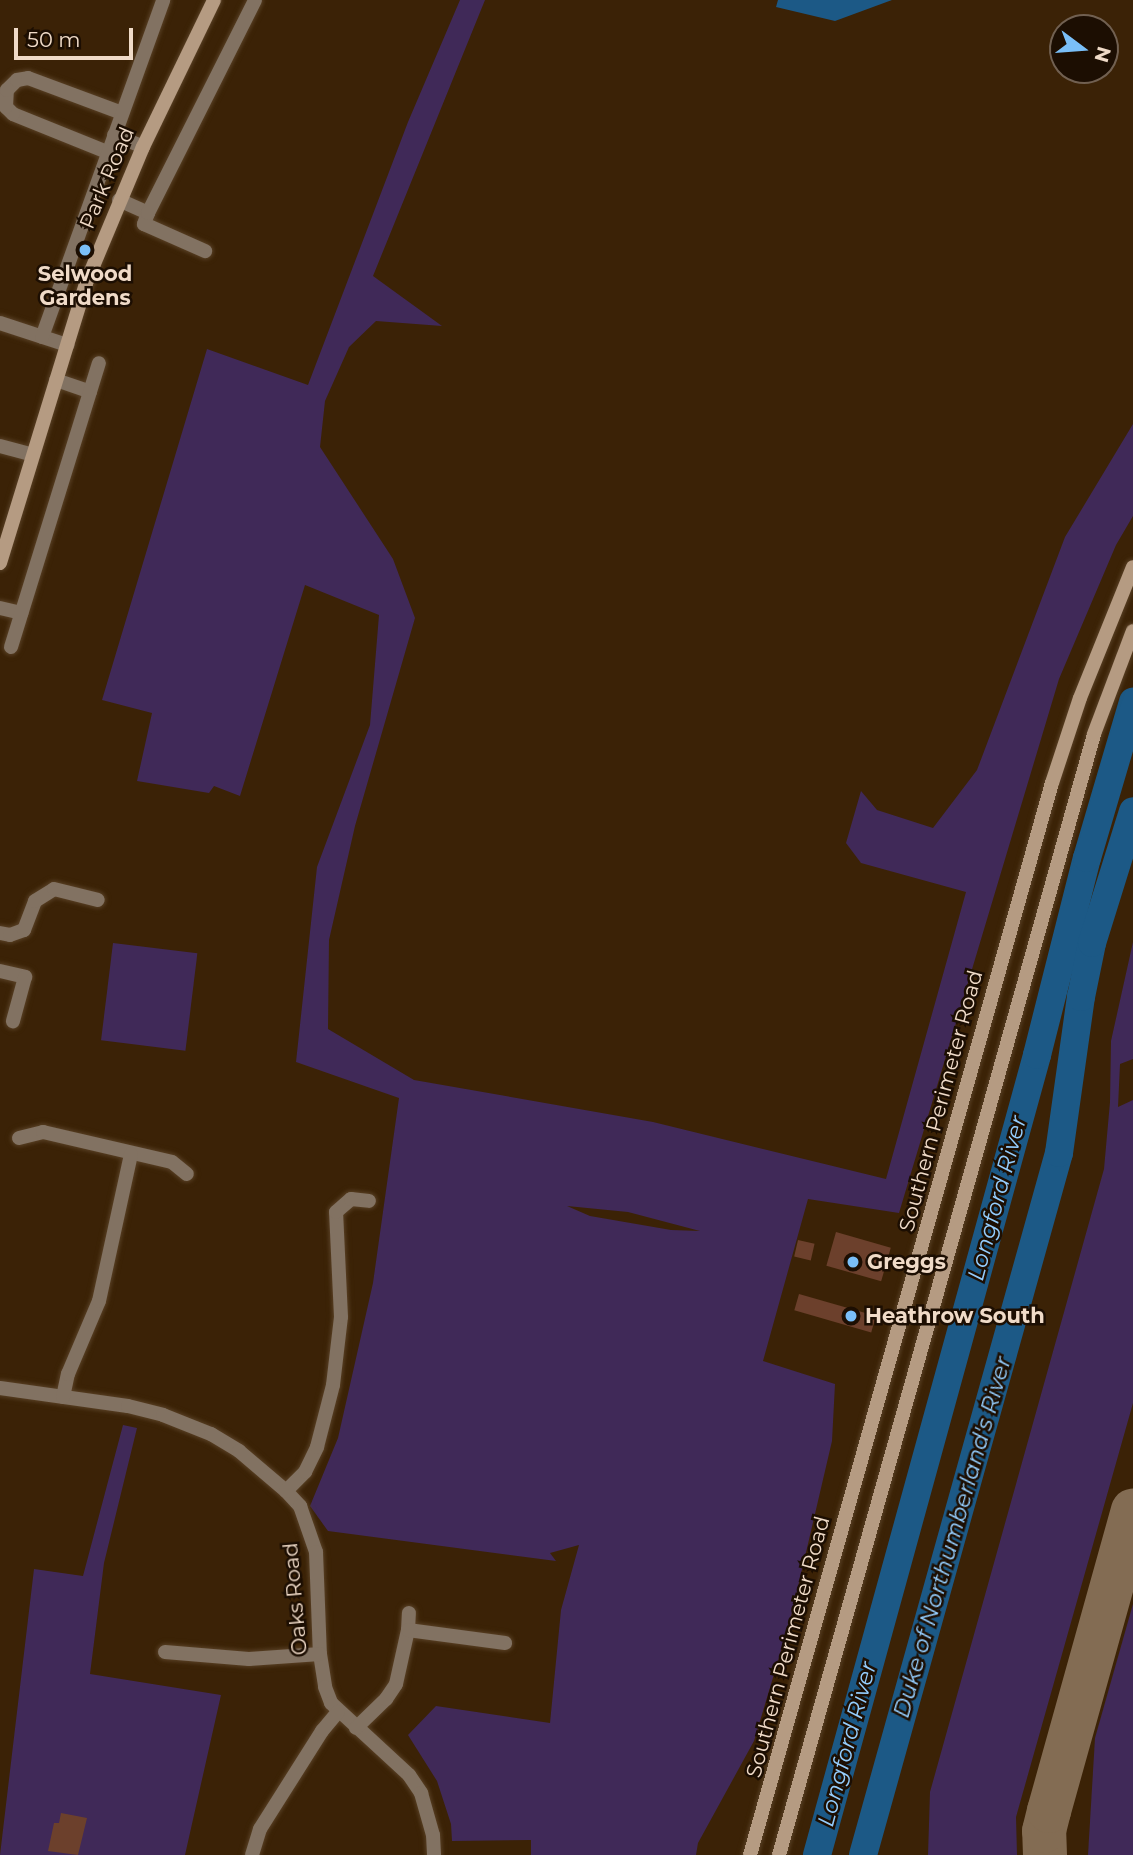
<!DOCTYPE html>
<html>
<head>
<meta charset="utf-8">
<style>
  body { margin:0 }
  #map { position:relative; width:1133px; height:1855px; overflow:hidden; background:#3b2206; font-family:Montserrat,sans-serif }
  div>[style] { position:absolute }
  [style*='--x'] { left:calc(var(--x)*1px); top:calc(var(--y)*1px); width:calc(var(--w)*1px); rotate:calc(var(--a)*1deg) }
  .green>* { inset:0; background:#402958; transform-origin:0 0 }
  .water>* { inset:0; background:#1c5986 }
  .river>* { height:28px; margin:-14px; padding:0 14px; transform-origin:14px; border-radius:14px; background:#1c5986 }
  .taxiway>* { height:44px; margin:-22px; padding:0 22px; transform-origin:22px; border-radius:22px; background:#836c53 }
  .building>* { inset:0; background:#6c402c; transform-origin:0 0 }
  .roads { filter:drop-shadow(0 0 2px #584025) drop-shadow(0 0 2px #584025) }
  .street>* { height:14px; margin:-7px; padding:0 7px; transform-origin:7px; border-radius:7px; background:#827262 }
  .secondary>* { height:14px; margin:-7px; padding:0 7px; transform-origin:7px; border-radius:7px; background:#b59b82 }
  .dots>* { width:19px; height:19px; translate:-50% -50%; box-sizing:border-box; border:4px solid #1c0e02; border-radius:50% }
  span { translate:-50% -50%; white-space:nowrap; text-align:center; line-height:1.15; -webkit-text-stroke:5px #1c0e02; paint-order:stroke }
  .street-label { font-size:21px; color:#f0dbc8 }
  .poi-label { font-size:21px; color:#f0dbc8; font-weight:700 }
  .left { translate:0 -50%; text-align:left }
  .water-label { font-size:23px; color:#94cdfd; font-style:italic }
  .north { position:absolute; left:1049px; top:14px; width:70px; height:70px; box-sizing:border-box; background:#1c0e02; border:2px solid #716051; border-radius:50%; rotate:106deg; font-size:19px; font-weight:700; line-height:28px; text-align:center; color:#f0dbc8 }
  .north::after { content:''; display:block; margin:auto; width:24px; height:32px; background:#7abff8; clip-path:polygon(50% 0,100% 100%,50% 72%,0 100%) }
  .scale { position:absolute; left:14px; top:28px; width:119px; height:32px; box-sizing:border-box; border:4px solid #f0dbc8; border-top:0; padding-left:9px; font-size:21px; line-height:24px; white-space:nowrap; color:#f0dbc8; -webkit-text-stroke:5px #1c0e02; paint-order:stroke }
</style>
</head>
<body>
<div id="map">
  <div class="green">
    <i style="clip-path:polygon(evenodd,460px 0,485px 0,373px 276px,442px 326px,376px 321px,349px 347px,325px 401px,320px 447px,393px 559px,415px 618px,355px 826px,329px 940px,328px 1029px,414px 1080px,653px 1122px,886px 1179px,966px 892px,861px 863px,846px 843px,861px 791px,877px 810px,933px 828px,977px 770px,1065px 537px,1133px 424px,1133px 516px,1116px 545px,1059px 679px,899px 1213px,808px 1199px,763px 1361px,835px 1384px,832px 1441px,790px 1621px,754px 1741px,698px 1843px,696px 1855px,531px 1855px,531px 1840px,452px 1841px,451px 1824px,437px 1781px,408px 1735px,436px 1706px,550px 1723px,561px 1610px,579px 1545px,550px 1553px,556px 1561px,328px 1531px,310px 1506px,338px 1438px,373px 1283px,399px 1098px,296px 1062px,317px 867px,370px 725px,379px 615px,305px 585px,240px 796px,214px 786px,209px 793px,137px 781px,152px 713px,102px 700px,207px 349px,308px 385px,408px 122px,460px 0,567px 1206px,628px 1212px,700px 1231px,671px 1230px,590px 1216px,567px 1206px)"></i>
    <i style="clip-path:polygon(1133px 942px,1133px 1059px,1120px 1064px,1118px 1107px,1133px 1100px,1133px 1403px,1016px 1817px,1017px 1855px,928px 1855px,930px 1792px,1104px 1169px,1110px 1102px,1111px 1041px)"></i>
    <i style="left:113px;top:943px;width:85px;height:98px;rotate:7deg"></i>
    <i style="clip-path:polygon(123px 1425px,137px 1428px,104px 1563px,90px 1674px,221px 1695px,185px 1855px,0 1855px,34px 1569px,83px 1576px)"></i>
    <i style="clip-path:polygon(1133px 1604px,1133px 1855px,1088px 1855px,1095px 1738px)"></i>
  </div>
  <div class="water">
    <i style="clip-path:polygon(778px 0,892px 0,835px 21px,776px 7px)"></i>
  </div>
  <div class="river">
    <i style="--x:817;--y:1855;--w:830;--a:-74.62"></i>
    <i style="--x:1037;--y:1055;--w:203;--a:-75.8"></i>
    <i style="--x:1087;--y:858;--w:163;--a:-73.6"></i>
    <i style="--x:863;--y:1855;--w:729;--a:-74.4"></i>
    <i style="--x:1059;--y:1153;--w:158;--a:-82"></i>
    <i style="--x:1081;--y:997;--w:55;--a:-78.5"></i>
    <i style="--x:1092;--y:943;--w:138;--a:-72.7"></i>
  </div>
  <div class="taxiway">
    <i style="--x:1045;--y:1855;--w:24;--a:-92"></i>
    <i style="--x:1044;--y:1831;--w:21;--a:-76"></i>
    <i style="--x:1049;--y:1811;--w:312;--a:-74.4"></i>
  </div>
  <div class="building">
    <i style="left:836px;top:1232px;width:57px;height:35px;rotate:16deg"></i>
    <i style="left:798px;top:1240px;width:17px;height:17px;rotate:13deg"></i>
    <i style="left:799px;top:1294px;width:80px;height:17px;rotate:16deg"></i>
    <i style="clip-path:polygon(61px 1813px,87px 1818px,78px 1855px,48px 1851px,54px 1823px,59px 1823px)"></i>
  </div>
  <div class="roads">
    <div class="street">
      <i style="--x:114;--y:135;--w:31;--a:22"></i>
      <i style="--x:107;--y:152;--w:101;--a:-158"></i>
      <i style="--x:13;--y:114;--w:10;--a:-135"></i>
      <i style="--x:6;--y:107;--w:17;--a:-87"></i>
      <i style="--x:7;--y:90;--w:14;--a:-45"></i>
      <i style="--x:17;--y:80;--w:11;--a:-10"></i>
      <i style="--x:28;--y:78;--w:100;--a:20.4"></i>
      <i style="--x:119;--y:200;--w:32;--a:24"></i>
      <i style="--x:148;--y:213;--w:12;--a:110"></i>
      <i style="--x:144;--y:224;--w:67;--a:23.9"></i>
      <i style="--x:148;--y:213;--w:238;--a:-63.3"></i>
      <i style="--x:0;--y:323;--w:71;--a:18.2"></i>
      <i style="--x:42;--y:337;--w:358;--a:-70.2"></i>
      <i style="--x:56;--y:380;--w:36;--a:19"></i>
      <i style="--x:0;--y:446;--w:34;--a:15"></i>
      <i style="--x:0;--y:608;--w:22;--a:13"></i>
      <i style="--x:11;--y:647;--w:297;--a:-72.8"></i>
      <i style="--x:0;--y:933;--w:10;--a:11"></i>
      <i style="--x:10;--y:935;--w:15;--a:-20"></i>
      <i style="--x:24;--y:930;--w:31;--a:-69"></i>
      <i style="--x:35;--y:901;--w:22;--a:-32"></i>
      <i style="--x:54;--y:889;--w:45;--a:14"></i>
      <i style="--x:0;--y:971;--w:26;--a:13"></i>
      <i style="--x:25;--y:977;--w:46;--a:105.3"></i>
      <i style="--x:19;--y:1138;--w:25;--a:-14"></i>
      <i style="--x:43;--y:1132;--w:132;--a:13.1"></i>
      <i style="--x:172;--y:1162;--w:19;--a:39"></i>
      <i style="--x:0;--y:1388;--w:129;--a:8"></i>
      <i style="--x:128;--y:1406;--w:36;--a:14"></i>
      <i style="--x:163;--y:1415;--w:52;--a:21.6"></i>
      <i style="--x:211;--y:1434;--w:33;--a:31"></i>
      <i style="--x:239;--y:1451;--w:62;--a:40.4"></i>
      <i style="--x:286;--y:1491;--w:21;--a:47"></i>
      <i style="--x:300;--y:1506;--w:49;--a:70.8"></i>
      <i style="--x:316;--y:1552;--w:102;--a:87.8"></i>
      <i style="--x:320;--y:1654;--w:33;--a:81"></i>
      <i style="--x:325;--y:1687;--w:17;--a:69"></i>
      <i style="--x:331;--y:1703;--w:106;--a:42.7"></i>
      <i style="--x:409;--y:1775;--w:22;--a:56"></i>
      <i style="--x:421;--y:1793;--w:44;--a:74.1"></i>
      <i style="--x:433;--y:1835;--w:20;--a:87"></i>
      <i style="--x:63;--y:1397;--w:24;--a:-78"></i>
      <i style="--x:68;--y:1374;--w:79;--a:-67"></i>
      <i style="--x:99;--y:1301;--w:150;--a:-77.7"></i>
      <i style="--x:286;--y:1491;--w:27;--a:-45"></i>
      <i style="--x:305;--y:1472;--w:28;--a:-64"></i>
      <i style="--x:317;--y:1447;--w:64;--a:-75.5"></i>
      <i style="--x:333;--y:1385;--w:68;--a:-83.3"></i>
      <i style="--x:341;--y:1317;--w:105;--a:-92.7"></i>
      <i style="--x:336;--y:1212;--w:20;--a:-41"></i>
      <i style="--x:351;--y:1199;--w:18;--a:6"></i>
      <i style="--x:408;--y:1630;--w:17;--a:-87"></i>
      <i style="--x:165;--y:1652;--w:84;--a:4.8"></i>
      <i style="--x:249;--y:1659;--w:71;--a:-4"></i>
      <i style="--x:356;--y:1728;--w:42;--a:-44"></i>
      <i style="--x:386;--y:1699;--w:18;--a:-56"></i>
      <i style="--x:396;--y:1684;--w:55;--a:-77.5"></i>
      <i style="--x:408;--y:1630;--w:98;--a:7.6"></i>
      <i style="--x:252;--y:1855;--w:27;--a:-73"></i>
      <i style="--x:260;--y:1829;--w:116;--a:-57.7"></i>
      <i style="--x:322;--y:1731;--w:25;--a:-50"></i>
    </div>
    <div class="secondary">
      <i style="--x:0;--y:563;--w:293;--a:-72.9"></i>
      <i style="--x:86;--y:283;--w:147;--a:-67.3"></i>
      <i style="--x:143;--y:147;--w:163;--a:-64.2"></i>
      <i style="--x:750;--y:1855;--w:1114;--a:-74.27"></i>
      <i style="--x:1052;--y:783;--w:89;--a:-71.8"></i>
      <i style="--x:1080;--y:698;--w:141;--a:-68"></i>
      <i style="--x:779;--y:1855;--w:1164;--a:-74.3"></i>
      <i style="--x:1094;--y:734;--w:110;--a:-69.3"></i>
    </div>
  </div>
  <div class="dots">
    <i style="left:85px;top:250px;background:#7abff8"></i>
    <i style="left:853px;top:1262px;background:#7abff8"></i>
    <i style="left:851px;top:1316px;background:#7abff8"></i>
  </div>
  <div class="street-label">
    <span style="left:107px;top:178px;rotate:-67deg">Park Road</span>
    <span style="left:941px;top:1101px;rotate:-75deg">Southern Perimeter Road</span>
    <span style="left:295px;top:1599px;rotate:-95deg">Oaks Road</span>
    <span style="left:788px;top:1647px;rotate:-75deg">Southern Perimeter Road</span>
  </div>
  <div class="poi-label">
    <span style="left:85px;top:286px">Selwood<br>Gardens</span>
    <span class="left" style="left:867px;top:1262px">Greggs</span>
    <span class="left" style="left:865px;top:1316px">Heathrow South</span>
  </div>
  <div class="water-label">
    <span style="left:997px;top:1198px;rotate:-75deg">Longford River</span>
    <span style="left:952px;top:1537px;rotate:-74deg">Duke of Northumberland's River</span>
    <span style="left:847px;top:1744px;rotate:-75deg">Longford River</span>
  </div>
  <div class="north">N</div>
  <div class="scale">50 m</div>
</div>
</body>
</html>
